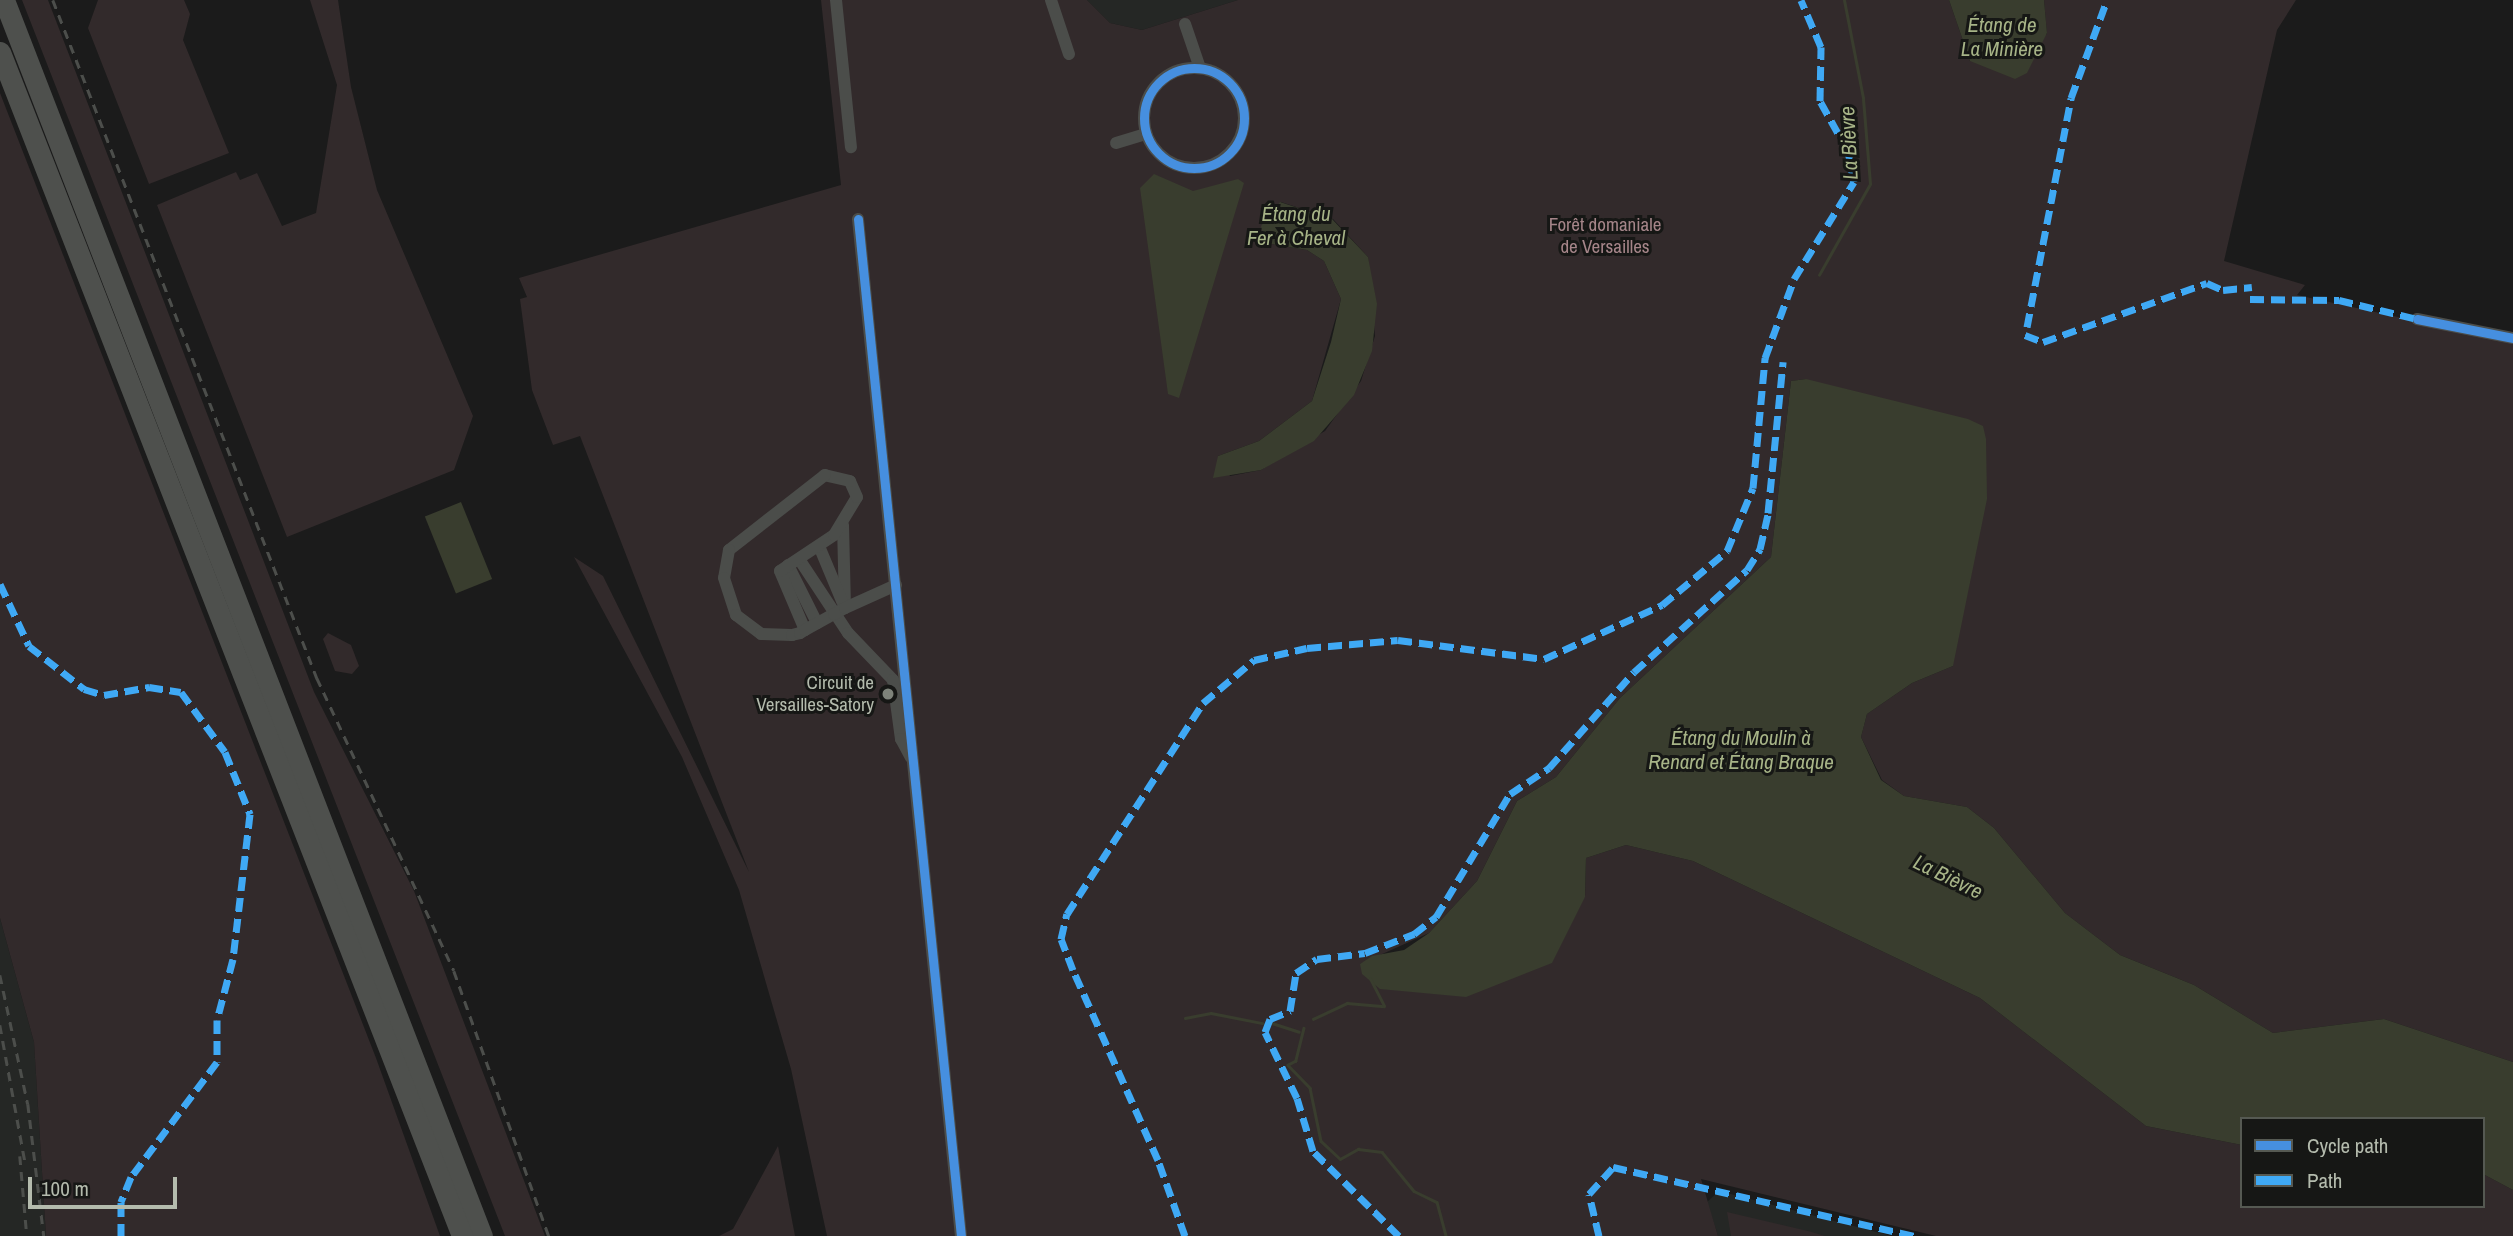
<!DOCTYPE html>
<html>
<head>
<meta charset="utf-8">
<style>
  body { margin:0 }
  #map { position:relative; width:2513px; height:1236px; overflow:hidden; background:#1b1b1b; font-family:"Archivo Narrow",sans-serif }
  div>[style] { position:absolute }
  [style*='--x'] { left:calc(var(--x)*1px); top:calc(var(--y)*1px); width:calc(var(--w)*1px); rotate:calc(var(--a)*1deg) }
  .built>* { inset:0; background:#252725 }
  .green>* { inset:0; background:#322a2b }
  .water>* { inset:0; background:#393d2e; transform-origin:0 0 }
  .stream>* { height:2.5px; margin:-1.25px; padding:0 1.25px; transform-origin:1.25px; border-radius:1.25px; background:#393d2e }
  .street>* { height:12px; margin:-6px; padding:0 6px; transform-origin:6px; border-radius:6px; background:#4b4d4a }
  .street>.ring { margin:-6px; padding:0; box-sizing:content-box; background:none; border:12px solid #4b4d4a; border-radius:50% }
  .highway>* { height:21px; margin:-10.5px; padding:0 10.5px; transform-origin:10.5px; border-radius:10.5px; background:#4e504d }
  .rail>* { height:2.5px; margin-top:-1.25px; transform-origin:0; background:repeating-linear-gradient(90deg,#4c4e4b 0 9px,transparent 0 16px) }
  .quiet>* { height:7px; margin-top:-3.5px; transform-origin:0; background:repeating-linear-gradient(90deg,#3fa9f5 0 14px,transparent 0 21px) }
  .cycleway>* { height:9px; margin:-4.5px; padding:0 4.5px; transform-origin:4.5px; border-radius:4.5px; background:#468fdf }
  .cycleway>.ring { margin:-4.5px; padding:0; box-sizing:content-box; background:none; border:9px solid #468fdf; border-radius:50% }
  .dots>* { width:19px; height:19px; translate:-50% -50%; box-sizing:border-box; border:4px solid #161715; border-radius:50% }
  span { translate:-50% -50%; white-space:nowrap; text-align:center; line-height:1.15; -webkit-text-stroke:6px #161715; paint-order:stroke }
  .park-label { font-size:19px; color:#a58589 }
  .poi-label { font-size:19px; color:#b4bbad }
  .right { translate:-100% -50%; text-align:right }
  .water-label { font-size:21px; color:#a7b487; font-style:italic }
  .legend { position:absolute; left:2240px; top:1117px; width:245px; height:91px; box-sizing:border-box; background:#161715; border:2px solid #555952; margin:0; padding:9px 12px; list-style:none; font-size:21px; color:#b4bbad }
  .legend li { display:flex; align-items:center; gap:14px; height:35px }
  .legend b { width:35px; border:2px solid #555952 }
  .scale { position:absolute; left:28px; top:1177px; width:149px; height:32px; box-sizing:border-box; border:4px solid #b4bbad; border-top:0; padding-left:9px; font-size:21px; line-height:24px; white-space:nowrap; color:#b4bbad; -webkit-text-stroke:5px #161715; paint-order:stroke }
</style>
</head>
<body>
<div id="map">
  <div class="built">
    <i style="clip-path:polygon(1087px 0,1238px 0,1142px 30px,1110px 23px)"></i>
    <i style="clip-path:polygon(0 918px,34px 1042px,46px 1236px,0 1236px)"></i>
    <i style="clip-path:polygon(1719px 1191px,1892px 1236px,1718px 1236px,1707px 1202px)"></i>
  </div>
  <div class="green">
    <i style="clip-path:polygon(22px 0,48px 0,314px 692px,414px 891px,545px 1236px,505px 1236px)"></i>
    <i style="clip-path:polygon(98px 0,184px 0,190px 14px,183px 40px,229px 153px,149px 184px,88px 28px)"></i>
    <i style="clip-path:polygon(310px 0,338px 0,351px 87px,377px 190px,473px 416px,454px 470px,287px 537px,157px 205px,236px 172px,240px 180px,257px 173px,282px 226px,316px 213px,337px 85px)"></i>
    <i style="clip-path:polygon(evenodd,821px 0,1087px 0,1110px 23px,1142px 30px,1238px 0,1949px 0,1970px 61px,2047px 34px,2044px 0,2296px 0,2277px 30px,2224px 261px,2305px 285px,2297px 295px,2513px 342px,2513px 1062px,2384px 1019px,2273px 1033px,2194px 985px,2120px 955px,2065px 913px,1994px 828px,1967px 807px,1904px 796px,1882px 780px,1861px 737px,1867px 714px,1912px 683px,1953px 666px,1806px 379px,1791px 381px,1771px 557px,1620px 698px,1556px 777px,1517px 801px,1477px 881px,1429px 933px,1360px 964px,1585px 897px,1586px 858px,1626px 845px,1693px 861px,1980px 998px,2146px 1126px,2242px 1145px,2242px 1206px,2483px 1206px,2483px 1174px,2513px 1190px,2513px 1236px,1936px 1236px,1701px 1179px,1718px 1236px,827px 1236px,791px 1069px,739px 890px,682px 757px,574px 557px,603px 576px,749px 872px,580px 436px,553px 445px,532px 390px,520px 299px,527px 297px,519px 278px,841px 185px,821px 0,1281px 202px,1333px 219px,1368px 257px,1375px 336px,1361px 381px,1325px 431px,1261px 470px,1230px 476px,1218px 456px,1259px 441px,1312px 401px,1341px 299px,1324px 261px,1307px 250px,1265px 243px,1281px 202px)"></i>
    <i style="clip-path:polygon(0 93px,376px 1058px,440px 1236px,46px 1236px,34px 1042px,0 918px)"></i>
    <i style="clip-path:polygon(328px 633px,351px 645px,359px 666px,352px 674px,335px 671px,323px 639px)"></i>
    <i style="clip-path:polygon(778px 1146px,795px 1236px,719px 1236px,733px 1229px)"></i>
    <i style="clip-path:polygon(1727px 1212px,1808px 1231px,1825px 1236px,1731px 1236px)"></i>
  </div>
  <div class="water">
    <i style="clip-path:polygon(1949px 0,2044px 0,2047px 33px,2027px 73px,2015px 79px,1970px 61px)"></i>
    <i style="clip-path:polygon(1154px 174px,1193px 191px,1238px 179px,1244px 183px,1179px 398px,1168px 394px,1140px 188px)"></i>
    <i style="clip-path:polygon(1280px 202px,1332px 219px,1368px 257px,1377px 304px,1372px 351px,1354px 395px,1314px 441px,1261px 470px,1213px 478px,1218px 456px,1259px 441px,1312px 401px,1331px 342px,1341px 299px,1324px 261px,1307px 250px,1265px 243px,1261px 226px)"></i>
    <i style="clip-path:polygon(1806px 379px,1968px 419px,1983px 426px,1986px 439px,1987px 499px,1953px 666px,1912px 683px,1867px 714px,1861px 737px,1881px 780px,1904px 796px,1967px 807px,1994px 828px,2065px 913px,2120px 955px,2194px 985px,2273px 1033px,2384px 1019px,2513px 1062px,2513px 1190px,2483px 1174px,2483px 1119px,2242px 1119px,2242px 1145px,2146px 1126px,1980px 998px,1693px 861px,1626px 845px,1586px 858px,1585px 897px,1552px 963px,1466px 997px,1380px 989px,1362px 974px,1360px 964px,1372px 956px,1404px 950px,1429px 933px,1477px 881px,1517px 801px,1556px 777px,1620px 698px,1771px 557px,1791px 381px)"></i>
    <i style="left:461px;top:502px;width:83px;height:39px;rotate:68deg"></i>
  </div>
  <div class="stream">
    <i style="--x:1819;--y:275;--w:104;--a:-60.7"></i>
    <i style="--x:1870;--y:184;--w:86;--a:-94.7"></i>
    <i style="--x:1863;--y:98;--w:100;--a:-101"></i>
    <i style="--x:1185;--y:1018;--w:26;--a:-11"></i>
    <i style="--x:1211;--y:1013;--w:52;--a:11.1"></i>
    <i style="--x:1313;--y:1019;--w:38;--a:-25"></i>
    <i style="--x:1347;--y:1003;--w:37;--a:5"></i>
    <i style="--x:1384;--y:1006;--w:30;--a:-117"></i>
    <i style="--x:1272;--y:1023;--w:28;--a:18"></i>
    <i style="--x:1304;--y:1028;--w:34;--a:104"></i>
    <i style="--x:1296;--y:1061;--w:9;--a:153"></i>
    <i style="--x:1288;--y:1065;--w:32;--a:46"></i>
    <i style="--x:1310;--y:1088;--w:54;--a:78.3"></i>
    <i style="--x:1321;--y:1141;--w:26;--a:43"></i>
    <i style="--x:1340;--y:1159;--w:21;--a:-29"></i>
    <i style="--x:1358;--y:1149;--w:24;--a:7"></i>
    <i style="--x:1382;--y:1152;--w:50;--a:50.6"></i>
    <i style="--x:1414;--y:1191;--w:25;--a:26"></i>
    <i style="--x:1437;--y:1202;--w:35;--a:75"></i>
  </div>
  <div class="street">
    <i style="--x:836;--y:0;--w:148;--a:84.2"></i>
    <i style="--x:1051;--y:0;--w:57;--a:71.6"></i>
    <i style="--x:1185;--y:24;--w:46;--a:71.2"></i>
    <i class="ring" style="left:1144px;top:68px;width:88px;height:88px"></i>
    <i style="--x:1116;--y:143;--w:31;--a:-17"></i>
    <i style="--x:858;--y:219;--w:1022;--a:84.22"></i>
    <i style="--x:2417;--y:319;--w:98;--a:11.2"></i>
    <i style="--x:843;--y:525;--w:83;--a:88.6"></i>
    <i style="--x:819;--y:546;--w:60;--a:67.3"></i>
    <i style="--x:799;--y:559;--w:89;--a:56.5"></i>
    <i style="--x:848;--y:633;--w:65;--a:46.2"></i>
    <i style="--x:893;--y:680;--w:60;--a:82.3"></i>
    <i style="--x:901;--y:739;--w:21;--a:62"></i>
    <i style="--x:788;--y:565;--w:65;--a:63.4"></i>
    <i style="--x:805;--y:630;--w:64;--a:-113"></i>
    <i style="--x:780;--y:571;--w:65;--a:-33.7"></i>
    <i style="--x:834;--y:535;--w:44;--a:-58.8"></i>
    <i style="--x:857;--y:497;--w:17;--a:-114"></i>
    <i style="--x:850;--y:481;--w:26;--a:-167"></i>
    <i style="--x:825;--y:475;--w:122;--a:142"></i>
    <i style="--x:729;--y:550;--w:28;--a:100"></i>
    <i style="--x:724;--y:578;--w:39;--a:72"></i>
    <i style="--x:736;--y:615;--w:31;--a:37"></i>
    <i style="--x:761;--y:634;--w:31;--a:2"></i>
    <i style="--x:792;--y:635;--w:8;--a:-14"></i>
    <i style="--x:800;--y:633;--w:6;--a:-31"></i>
    <i style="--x:805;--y:630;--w:33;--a:-29"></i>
    <i style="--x:834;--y:614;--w:13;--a:-29"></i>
    <i style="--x:845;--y:608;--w:56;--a:-24.3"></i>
  </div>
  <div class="highway">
    <i style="--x:4;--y:0;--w:1325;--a:68.86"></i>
    <i style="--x:0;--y:52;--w:1271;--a:68.68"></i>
  </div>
  <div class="rail">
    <i style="--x:53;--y:0;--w:728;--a:68.73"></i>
    <i style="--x:317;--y:678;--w:323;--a:64.9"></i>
    <i style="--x:454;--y:971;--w:282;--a:70.3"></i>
    <i style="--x:0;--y:975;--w:132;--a:77.8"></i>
    <i style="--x:28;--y:1104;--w:133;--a:83.1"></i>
    <i style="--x:0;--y:1025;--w:143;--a:79.6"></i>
    <i style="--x:20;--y:1156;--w:80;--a:85"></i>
  </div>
  <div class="quiet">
    <i style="--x:2250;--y:299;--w:89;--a:0.6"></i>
    <i style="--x:2339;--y:300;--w:80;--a:13.7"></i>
    <i style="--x:2027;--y:327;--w:233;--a:-79.1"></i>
    <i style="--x:2071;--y:98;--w:104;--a:-69.8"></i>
    <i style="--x:2025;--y:335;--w:19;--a:21"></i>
    <i style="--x:2043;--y:342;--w:174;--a:-19.8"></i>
    <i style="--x:2207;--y:283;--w:17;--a:24"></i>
    <i style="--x:2223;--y:290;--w:29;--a:-6"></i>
    <i style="--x:0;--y:584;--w:68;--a:64.9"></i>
    <i style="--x:29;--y:646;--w:70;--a:38"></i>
    <i style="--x:84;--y:689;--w:21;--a:17"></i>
    <i style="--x:104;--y:695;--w:46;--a:-10.1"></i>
    <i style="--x:149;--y:687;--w:32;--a:9"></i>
    <i style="--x:181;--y:692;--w:74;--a:53.7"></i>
    <i style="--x:225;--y:752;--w:67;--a:68"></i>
    <i style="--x:250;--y:814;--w:146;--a:96.7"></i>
    <i style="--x:233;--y:959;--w:63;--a:104.7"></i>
    <i style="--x:217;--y:1020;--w:42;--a:90"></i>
    <i style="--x:217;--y:1062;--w:144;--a:126.8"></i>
    <i style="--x:131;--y:1177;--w:27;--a:112"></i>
    <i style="--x:121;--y:1202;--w:34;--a:90"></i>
    <i style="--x:1185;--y:1236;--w:81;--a:-109.6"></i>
    <i style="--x:1158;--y:1160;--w:208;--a:-114.1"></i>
    <i style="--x:1073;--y:970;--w:33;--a:-111"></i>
    <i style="--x:1061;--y:939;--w:26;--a:-77"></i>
    <i style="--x:1067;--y:914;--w:251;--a:-57.2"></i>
    <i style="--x:1203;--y:703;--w:67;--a:-40.1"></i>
    <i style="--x:1254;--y:660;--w:54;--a:-12.8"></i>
    <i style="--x:1307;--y:648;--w:91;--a:-5"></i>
    <i style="--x:1398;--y:640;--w:147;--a:7.4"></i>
    <i style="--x:1544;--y:659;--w:130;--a:-24.6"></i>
    <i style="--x:1662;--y:605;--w:85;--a:-39.7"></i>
    <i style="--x:1727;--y:551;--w:68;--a:-67.6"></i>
    <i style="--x:1753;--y:488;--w:131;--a:-84.7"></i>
    <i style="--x:1765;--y:358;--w:84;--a:-69.8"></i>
    <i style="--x:1794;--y:279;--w:114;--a:-58.3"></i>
    <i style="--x:1854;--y:182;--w:32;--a:-101"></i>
    <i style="--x:1848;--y:151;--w:57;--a:-119.2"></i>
    <i style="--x:1820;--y:101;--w:54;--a:-88.9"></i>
    <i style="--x:1821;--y:47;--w:51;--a:-113.1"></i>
    <i style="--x:1399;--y:1236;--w:121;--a:-135.3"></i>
    <i style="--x:1313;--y:1151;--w:55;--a:-106.8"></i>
    <i style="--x:1297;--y:1098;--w:73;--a:-115.9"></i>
    <i style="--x:1265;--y:1032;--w:14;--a:-69"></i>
    <i style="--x:1270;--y:1019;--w:22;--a:-22"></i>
    <i style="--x:1290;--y:1011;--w:38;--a:-81"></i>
    <i style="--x:1296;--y:973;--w:25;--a:-34"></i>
    <i style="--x:1317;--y:959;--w:48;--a:-7.1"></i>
    <i style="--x:1365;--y:953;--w:53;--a:-21.2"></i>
    <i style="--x:1414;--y:934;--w:28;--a:-38"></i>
    <i style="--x:1436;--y:917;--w:144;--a:-59"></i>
    <i style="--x:1510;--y:794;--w:47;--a:-33.7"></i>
    <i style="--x:1549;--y:768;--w:128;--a:-48.5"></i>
    <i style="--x:1634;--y:672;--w:152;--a:-42.1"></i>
    <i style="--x:1747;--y:570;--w:25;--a:-58"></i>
    <i style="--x:1760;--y:549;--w:37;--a:-77"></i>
    <i style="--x:1768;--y:513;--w:152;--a:-84.3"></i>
    <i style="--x:1599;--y:1236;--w:43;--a:-103.4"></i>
    <i style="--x:1589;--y:1194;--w:36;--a:-48"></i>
    <i style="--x:1613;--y:1167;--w:310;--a:12.9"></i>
  </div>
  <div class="cycleway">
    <i class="ring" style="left:1144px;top:68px;width:91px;height:91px"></i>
    <i style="--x:858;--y:219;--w:1022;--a:84.22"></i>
    <i style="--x:2417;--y:319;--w:98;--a:11.2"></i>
  </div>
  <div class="dots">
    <i style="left:888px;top:694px;background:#7e837a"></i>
  </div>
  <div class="park-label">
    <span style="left:1605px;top:236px">Forêt domaniale<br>de Versailles</span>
  </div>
  <div class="poi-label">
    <span class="right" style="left:874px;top:694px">Circuit de<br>Versailles-Satory</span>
  </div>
  <div class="water-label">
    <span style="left:2002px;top:37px">Étang de<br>La Minière</span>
    <span style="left:1849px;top:143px;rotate:-93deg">La Bièvre</span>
    <span style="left:1296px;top:226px">Étang du<br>Fer à Cheval</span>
    <span style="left:1741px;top:750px">Étang du Moulin à<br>Renard et Étang Braque</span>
    <span style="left:1948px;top:877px;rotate:26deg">La Bièvre</span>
  </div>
  <ul class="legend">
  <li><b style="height:9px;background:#468fdf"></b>Cycle path</li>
  <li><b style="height:9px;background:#3fa9f5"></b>Path</li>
  </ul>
  <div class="scale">100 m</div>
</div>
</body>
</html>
